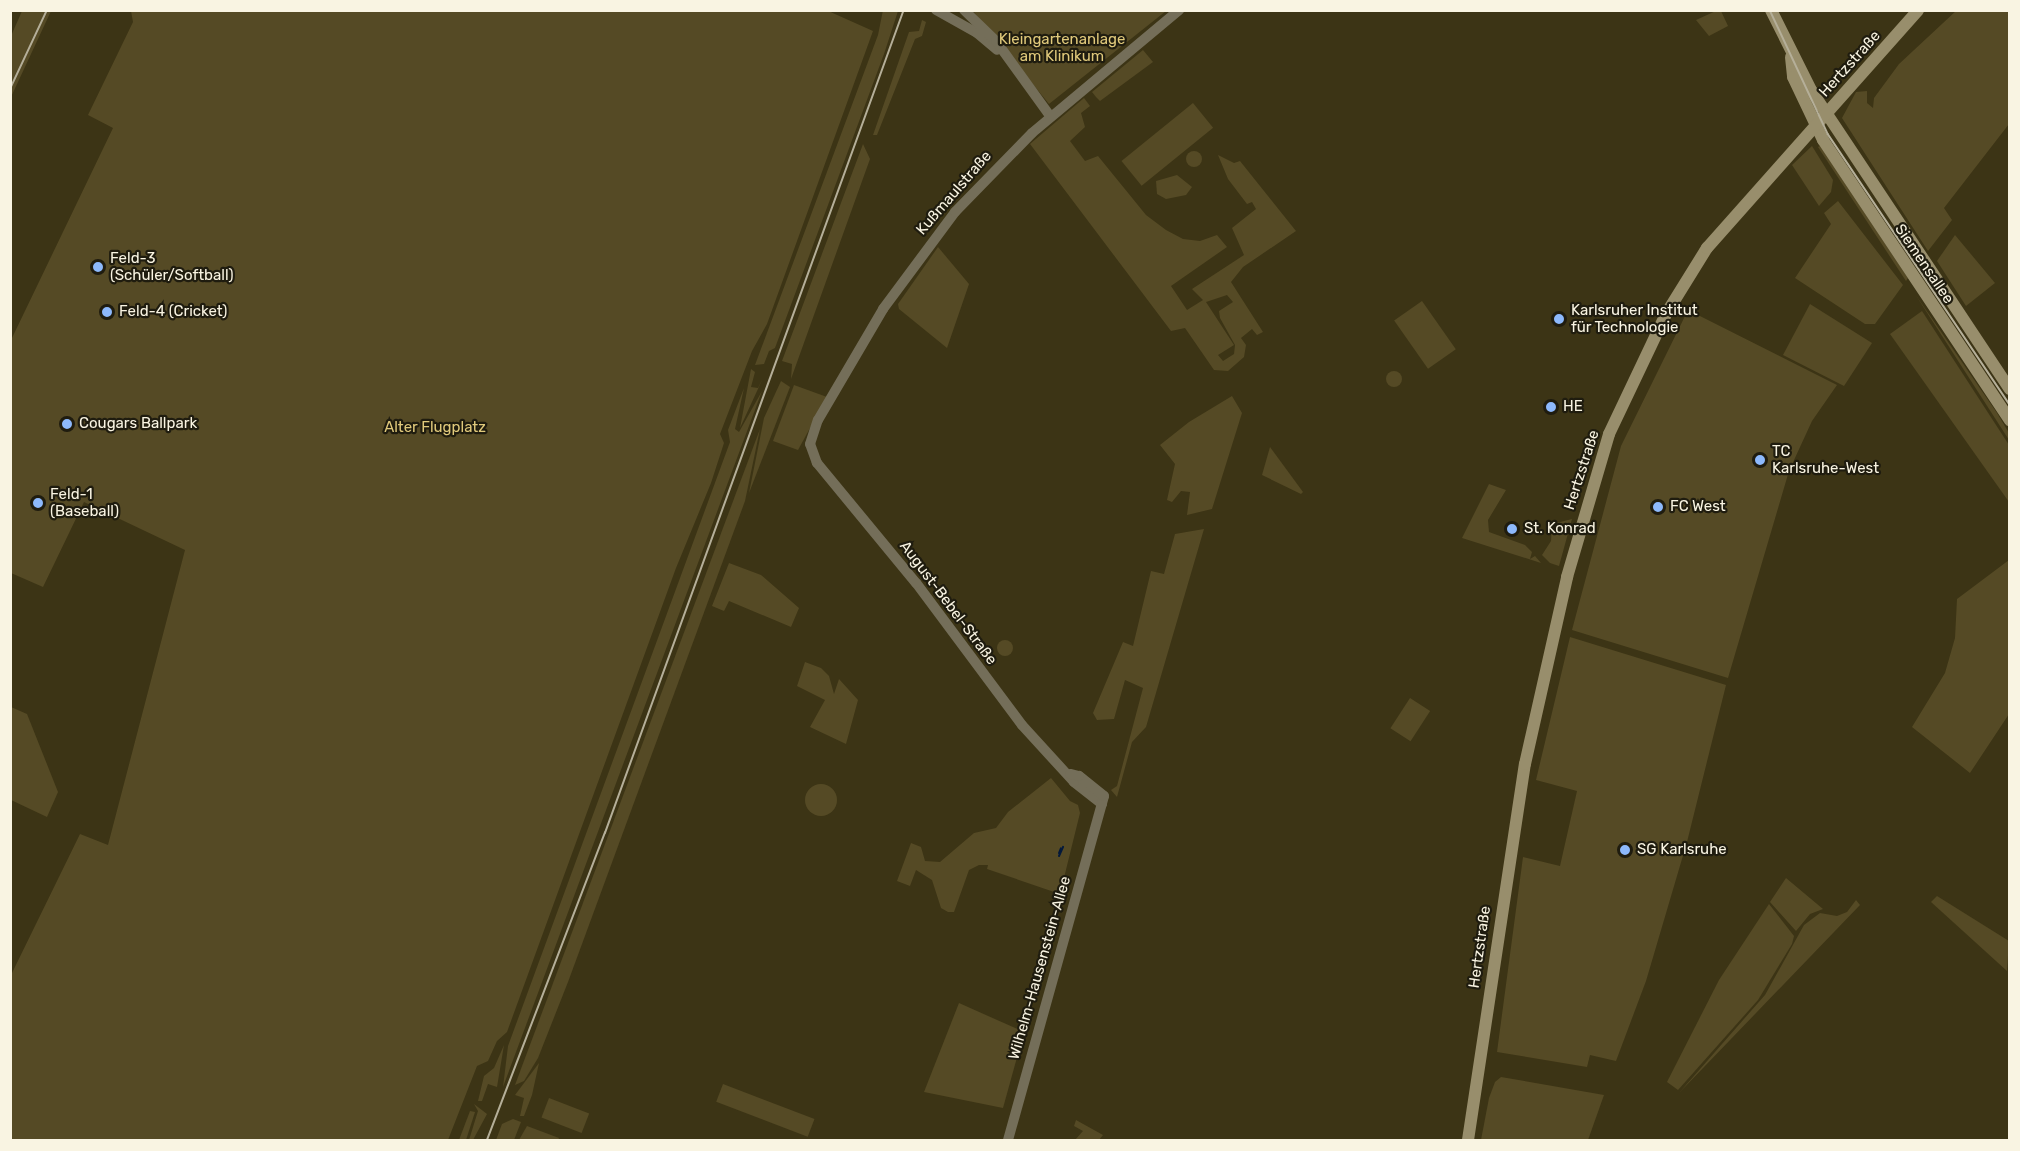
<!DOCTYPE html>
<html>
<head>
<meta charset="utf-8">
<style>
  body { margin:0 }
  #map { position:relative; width:2020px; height:1151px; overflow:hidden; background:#3c3415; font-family:Rubik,sans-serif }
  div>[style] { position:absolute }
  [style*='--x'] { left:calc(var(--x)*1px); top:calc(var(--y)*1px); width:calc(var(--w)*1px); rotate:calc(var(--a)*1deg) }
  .green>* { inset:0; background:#554a25; transform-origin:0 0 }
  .round { border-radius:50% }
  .stream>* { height:2px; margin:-1px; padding:0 1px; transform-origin:1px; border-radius:1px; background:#04193b }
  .tertiary>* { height:10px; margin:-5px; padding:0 5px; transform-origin:5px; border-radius:5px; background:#746e59 }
  .secondary>* { height:12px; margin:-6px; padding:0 6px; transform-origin:6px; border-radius:6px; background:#988e6c }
  .tram>* { height:1.5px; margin:-0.75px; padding:0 0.75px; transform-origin:0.75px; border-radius:0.75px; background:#b5af99 }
  .dots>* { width:16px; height:16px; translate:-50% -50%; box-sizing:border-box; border:3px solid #1f1c0f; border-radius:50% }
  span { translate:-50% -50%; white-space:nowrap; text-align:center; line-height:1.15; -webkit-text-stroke:4.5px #1f1c0f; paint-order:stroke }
  .park-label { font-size:15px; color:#e0c97b }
  .street-label { font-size:15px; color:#f9f4e2 }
  .poi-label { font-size:15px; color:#f9f4e2 }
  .left { translate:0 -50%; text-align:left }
  .frame { position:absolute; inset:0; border:12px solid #f9f4e2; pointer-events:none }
</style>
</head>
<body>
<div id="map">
  <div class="green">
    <i style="clip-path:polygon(826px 10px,873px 31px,767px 324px,752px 351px,720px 434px,724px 443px,711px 483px,676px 568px,507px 1032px,497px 1041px,488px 1061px,477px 1066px,448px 1140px,11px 1140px,11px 975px,80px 834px,108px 845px,185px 550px,84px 502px,43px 587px,11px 573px,11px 340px,113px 128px,88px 115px,133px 22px,131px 11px)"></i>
    <i style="clip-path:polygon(883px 10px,898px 11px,884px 54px,775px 348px,769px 351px,764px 364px,755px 365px,878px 35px)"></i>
    <i style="clip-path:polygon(1718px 10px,1721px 11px,1728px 26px,1709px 36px,1696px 20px)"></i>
    <i style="clip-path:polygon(1957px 10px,2009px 11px,2009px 124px,1944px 208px,1952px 220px,1928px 251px,1842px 118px,1856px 92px,1867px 91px,1867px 103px,1873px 108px,1874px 98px,1899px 64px)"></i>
    <i style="clip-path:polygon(22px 11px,51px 11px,11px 97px,11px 36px)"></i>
    <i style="clip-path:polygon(973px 11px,1166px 11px,1049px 104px)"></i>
    <i style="clip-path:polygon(922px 20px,926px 22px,922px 36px,915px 39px,877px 135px,873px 135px,909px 32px,919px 31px)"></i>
    <i style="clip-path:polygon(1143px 50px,1153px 62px,1100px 101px,1096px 97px,1092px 92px)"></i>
    <i style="clip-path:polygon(evenodd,1084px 98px,1090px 106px,1081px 113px,1085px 127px,1070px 141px,1085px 161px,1098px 156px,1146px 215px,1166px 230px,1183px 239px,1200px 241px,1217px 235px,1227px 247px,1171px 286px,1187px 310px,1203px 300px,1192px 289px,1244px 255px,1232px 228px,1256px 209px,1252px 202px,1247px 204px,1228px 179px,1218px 155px,1234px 163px,1240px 161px,1296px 231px,1243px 267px,1231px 282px,1263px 332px,1257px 335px,1252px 329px,1241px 338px,1246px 345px,1244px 357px,1228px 371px,1214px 370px,1185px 328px,1171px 331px,1030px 144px,1084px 98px,1227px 295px,1233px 302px,1219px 311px,1220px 318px,1235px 345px,1234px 354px,1223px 361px,1218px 355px,1234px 345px,1206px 302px,1227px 295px)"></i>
    <i style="left:1193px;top:103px;width:32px;height:92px;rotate:51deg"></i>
    <i style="clip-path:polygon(863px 144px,870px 159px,791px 379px,792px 364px,782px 361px)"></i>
    <i style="clip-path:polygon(1812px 146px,1833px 180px,1831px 192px,1819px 206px,1792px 165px)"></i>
    <i style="clip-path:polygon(1820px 146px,1908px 278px,1906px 281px,1818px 147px)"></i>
    <i class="round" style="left:1186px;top:151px;width:16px;height:16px"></i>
    <i style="clip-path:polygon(1177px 175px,1192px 187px,1186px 195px,1166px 199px,1157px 194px,1156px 181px)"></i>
    <i style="clip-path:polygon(1838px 201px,1903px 285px,1875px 324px,1865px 324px,1795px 278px,1831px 224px,1824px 213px)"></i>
    <i style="clip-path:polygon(1955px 235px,1995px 283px,1966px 306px,1937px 261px)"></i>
    <i style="clip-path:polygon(938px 247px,969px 284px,947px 348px,899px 309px,898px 304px)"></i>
    <i style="clip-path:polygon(1915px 294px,1997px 413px,2009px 433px,2009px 440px)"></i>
    <i style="left:1422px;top:301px;width:59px;height:34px;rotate:55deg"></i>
    <i style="clip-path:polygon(1810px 304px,1872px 343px,1844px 386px,1783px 355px)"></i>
    <i style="clip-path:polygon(1688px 310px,1837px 385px,1812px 421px,1789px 471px,1728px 678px,1572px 630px,1621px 446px)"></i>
    <i style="clip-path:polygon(1922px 311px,2009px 445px,2009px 502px,1890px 334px)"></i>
    <i style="clip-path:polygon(751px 369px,755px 372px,751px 387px,758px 388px,763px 378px,740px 428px)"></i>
    <i class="round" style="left:1386px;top:371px;width:16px;height:16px"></i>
    <i style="clip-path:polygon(781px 381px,790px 387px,749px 493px,764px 418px)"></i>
    <i style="clip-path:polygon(794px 385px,827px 397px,798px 450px,773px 441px)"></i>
    <i style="clip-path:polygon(744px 388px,735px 429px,739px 432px,762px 391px,503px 1087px,508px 1046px,730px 442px,728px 430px)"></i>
    <i style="clip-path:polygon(1232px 396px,1242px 413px,1212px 509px,1187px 515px,1190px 492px,1181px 491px,1172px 502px,1167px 500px,1175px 464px,1160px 445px,1189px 422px)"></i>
    <i style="clip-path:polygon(760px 429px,745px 501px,568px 982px,538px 1058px,524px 1081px,515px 1085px)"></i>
    <i style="clip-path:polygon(1270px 447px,1303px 492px,1301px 494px,1262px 475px)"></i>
    <i style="clip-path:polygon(1489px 484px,1506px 490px,1488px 520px,1489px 532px,1525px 545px,1532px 552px,1530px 559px,1535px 556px,1541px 563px,1462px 538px)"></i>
    <i style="clip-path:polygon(1572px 519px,1559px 566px,1550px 563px,1542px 555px,1551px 541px,1552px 524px)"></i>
    <i style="clip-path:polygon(1204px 529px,1146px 727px,1132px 742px,1117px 797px,1111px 790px,1117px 786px,1143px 688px,1125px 680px,1114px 719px,1097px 720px,1093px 713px,1123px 642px,1133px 646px,1151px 571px,1164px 574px,1175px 534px)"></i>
    <i style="clip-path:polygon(2009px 560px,2009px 714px,1970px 773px,1912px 727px,1945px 673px,1955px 638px,1957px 599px)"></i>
    <i style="clip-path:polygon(729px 563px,761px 575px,799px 608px,791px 627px,729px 601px,724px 611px,712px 606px)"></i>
    <i style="clip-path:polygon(1570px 637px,1726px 685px,1687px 842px,1646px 981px,1616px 1061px,1590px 1055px,1587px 1067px,1497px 1052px,1523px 857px,1560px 866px,1577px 791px,1536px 780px)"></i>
    <i class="round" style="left:997px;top:640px;width:16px;height:16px"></i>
    <i style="clip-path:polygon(805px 662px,821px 668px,829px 676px,834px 694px,839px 679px,858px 700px,846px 744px,810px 727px,825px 700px,797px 686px)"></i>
    <i style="left:1410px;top:698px;width:24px;height:36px;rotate:33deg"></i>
    <i style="clip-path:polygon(11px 707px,27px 714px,58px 792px,47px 817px,11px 800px)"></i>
    <i style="clip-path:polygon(1051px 778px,1070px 801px,1078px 805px,1080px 813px,1060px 894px,987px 869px,988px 865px,979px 865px,969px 870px,954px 912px,948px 912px,941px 908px,932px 880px,916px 870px,910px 886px,897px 881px,911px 843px,921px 847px,925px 861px,940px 862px,974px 833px,996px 828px,1008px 812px)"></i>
    <i class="round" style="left:805px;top:784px;width:32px;height:32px"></i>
    <i style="clip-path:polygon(1786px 878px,1823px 909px,1810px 914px,1796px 931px,1770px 902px)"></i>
    <i style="clip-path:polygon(1937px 896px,2009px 941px,2007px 971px,1931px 902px)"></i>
    <i style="clip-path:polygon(1856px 900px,1860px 905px,1679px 1093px,1765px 995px,1804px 925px,1820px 913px,1837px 916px,1847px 912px)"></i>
    <i style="clip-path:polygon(1769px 904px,1794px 936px,1792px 944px,1758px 1000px,1678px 1090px,1667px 1082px,1719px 980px)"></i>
    <i style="clip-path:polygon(959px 1003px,1024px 1032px,1003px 1108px,924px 1092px)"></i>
    <i style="clip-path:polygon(504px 1045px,497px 1087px,488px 1084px,482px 1101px,478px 1101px,484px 1076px,494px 1068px)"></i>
    <i style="clip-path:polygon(539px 1063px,532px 1095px,524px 1116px,520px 1116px,524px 1098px,515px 1095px)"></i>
    <i style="clip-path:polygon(1501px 1077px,1604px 1095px,1588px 1140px,1481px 1140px,1489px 1098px,1495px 1082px)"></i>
    <i style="left:723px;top:1084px;width:98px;height:19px;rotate:21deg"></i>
    <i style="left:549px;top:1098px;width:43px;height:21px;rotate:21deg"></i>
    <i style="clip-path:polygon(474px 1104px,487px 1114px,473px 1140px,469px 1140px,478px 1111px)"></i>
    <i style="clip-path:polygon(470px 1111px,475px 1112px,466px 1140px,459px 1140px)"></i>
    <i style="clip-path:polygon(513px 1119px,521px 1122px,514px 1140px,496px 1140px,502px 1124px)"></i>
    <i style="clip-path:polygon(1076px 1120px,1103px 1135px,1099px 1140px,1075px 1140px,1083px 1131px,1074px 1126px)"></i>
    <i style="clip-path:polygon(527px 1126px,559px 1138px,558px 1140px,519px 1140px)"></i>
  </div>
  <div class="stream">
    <i style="--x:1059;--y:853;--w:5;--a:-68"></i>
    <i style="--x:1059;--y:856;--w:10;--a:-66"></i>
  </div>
  <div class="tertiary">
    <i style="--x:936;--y:10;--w:47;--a:29.3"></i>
    <i style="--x:977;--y:33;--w:26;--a:40"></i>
    <i style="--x:964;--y:10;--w:45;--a:44.1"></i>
    <i style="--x:996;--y:41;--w:92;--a:54.2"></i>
    <i style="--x:1102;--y:804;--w:36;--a:-142"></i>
    <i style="--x:1074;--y:782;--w:77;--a:-132.4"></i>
    <i style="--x:1022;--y:725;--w:177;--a:-126.7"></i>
    <i style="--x:916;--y:583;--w:156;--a:-129.5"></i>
    <i style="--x:817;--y:463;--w:20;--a:-110"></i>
    <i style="--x:810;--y:444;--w:25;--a:-72"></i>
    <i style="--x:818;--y:420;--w:129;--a:-59.6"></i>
    <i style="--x:883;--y:309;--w:121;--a:-53.4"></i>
    <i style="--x:955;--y:212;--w:110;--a:-45.7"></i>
    <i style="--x:1032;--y:133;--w:192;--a:-39.9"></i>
    <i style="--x:1008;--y:1140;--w:357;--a:-74.4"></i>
    <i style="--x:1104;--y:796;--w:32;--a:-141"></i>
    <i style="--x:1079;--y:776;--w:9;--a:-167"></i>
  </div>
  <div class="secondary">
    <i style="--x:1771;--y:10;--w:89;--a:63.4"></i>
    <i style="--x:1811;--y:90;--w:359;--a:56.4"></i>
    <i style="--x:1791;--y:57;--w:20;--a:84"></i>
    <i style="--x:1793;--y:77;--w:70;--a:64.5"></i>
    <i style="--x:1823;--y:140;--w:337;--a:56.3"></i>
    <i style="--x:1468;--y:1140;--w:380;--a:-81.4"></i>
    <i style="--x:1525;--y:764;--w:192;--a:-77.3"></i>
    <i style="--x:1567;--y:577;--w:149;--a:-73.6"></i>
    <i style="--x:1609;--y:434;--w:133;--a:-64.6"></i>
    <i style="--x:1666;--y:314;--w:78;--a:-58.2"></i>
    <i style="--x:1707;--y:248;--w:318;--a:-48.4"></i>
  </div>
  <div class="tram">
    <i style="--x:1770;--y:10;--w:137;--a:64.9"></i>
    <i style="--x:1828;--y:134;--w:326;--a:56.1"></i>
    <i style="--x:10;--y:89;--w:87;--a:-64.9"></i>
    <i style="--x:487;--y:1140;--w:329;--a:-69"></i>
    <i style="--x:605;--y:833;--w:873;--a:-70.05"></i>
  </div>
  <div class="dots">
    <i style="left:98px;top:267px;background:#8db9fc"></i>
    <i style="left:107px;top:312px;background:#8db9fc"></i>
    <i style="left:1559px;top:319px;background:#8db9fc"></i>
    <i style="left:1551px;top:407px;background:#8db9fc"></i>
    <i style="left:67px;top:424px;background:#8db9fc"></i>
    <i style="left:1760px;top:460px;background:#8db9fc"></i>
    <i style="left:38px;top:503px;background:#8db9fc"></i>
    <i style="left:1658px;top:507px;background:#8db9fc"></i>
    <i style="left:1512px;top:529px;background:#8db9fc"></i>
    <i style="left:1625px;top:850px;background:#8db9fc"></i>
  </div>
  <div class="park-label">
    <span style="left:1062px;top:48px">Kleingartenanlage<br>am Klinikum</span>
    <span style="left:435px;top:428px">Alter Flugplatz</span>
  </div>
  <div class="street-label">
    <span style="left:1850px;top:64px;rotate:-48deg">Hertzstraße</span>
    <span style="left:954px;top:193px;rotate:-49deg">Kußmaulstraße</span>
    <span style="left:1924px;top:264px;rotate:56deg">Siemensallee</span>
    <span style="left:1582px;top:470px;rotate:-72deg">Hertzstraße</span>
    <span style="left:948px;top:603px;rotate:53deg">August-Bebel-Straße</span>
    <span style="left:1480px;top:947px;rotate:-82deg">Hertzstraße</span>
    <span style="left:1040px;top:968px;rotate:-74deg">Wilhelm-Hausenstein-Allee</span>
  </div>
  <div class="poi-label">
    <span class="left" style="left:110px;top:267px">Feld-3<br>(Schüler/Softball)</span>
    <span class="left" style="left:1571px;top:319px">Karlsruher Institut<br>für Technologie</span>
    <span class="left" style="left:119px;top:312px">Feld-4 (Cricket)</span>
    <span class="left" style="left:1563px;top:407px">HE</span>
    <span class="left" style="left:79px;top:424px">Cougars Ballpark</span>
    <span class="left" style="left:1772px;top:460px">TC<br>Karlsruhe-West</span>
    <span class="left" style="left:50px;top:503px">Feld-1<br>(Baseball)</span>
    <span class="left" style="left:1670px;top:507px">FC West</span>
    <span class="left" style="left:1524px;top:529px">St. Konrad</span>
    <span class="left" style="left:1637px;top:850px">SG Karlsruhe</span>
  </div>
  <div class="frame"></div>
</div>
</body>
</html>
